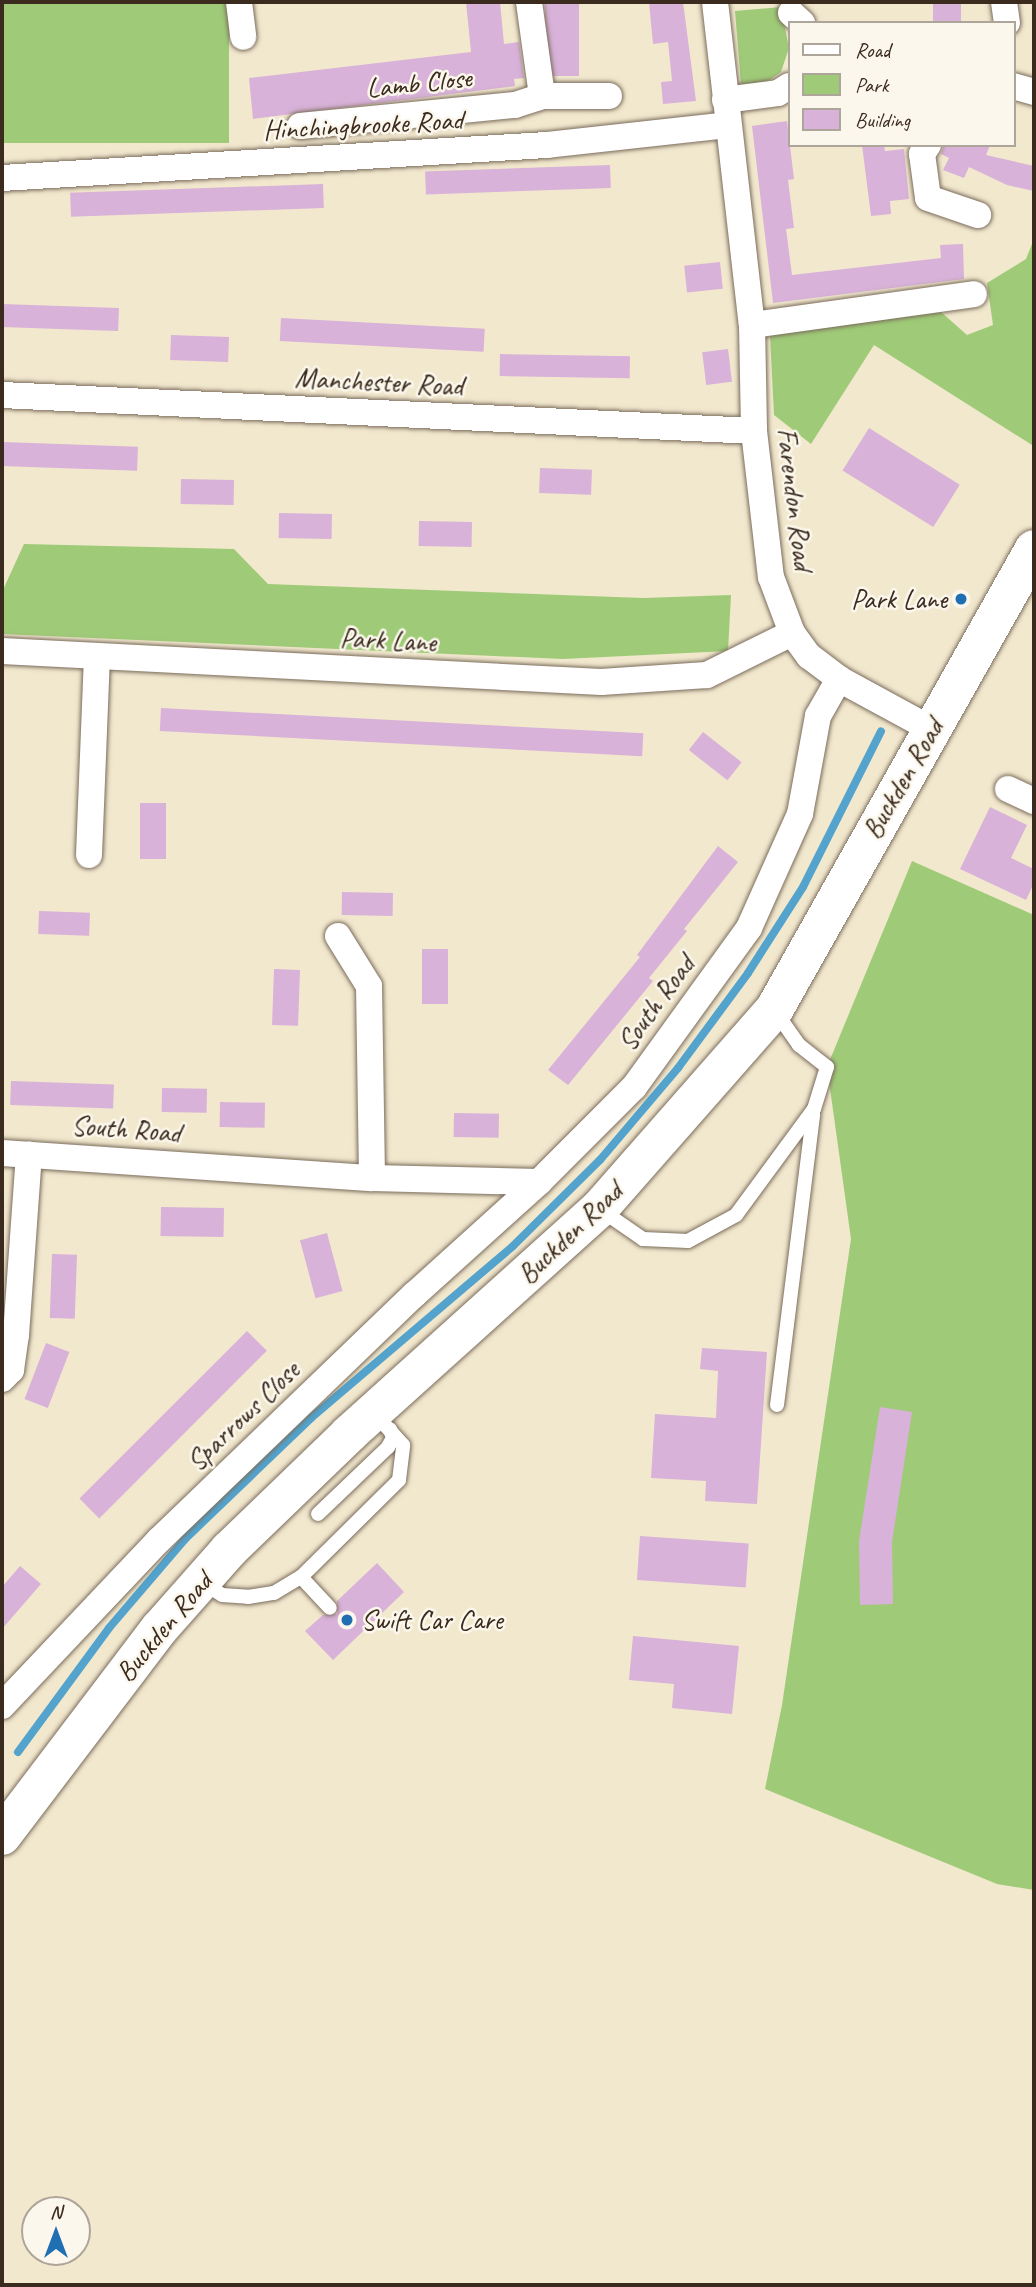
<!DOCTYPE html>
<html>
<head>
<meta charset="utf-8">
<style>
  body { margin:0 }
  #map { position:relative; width:1036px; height:2287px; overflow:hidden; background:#f2e8ce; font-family:Caveat,sans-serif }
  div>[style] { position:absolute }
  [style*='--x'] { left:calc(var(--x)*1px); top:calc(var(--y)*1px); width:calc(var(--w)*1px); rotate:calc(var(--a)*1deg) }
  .green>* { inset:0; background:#9fcb78; transform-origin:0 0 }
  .stream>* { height:8px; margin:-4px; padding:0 4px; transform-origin:4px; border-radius:4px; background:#53a3cd }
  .building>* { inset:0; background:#d8b2d8; transform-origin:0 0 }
  .roads { filter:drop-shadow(0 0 2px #7b6c5c) drop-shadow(0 0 2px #7b6c5c) }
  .service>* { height:14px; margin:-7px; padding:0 7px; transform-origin:7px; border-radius:7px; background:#fff }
  .minor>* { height:26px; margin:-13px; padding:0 13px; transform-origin:13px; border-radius:13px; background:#fff }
  .secondary>* { height:38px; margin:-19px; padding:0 19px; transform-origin:19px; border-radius:19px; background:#fff }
  .dots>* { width:19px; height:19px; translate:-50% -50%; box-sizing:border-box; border:4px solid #fbf7ec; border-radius:50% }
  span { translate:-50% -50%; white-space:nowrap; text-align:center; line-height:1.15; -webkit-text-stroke:5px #fbf7ec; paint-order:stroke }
  .street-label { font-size:28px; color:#3b2a1e }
  .poi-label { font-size:28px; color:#3b2a1e }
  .right { translate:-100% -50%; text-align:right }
  .left { translate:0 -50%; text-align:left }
  .frame { position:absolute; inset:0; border:4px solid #3b2a1e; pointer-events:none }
  .legend { position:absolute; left:788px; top:21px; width:228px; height:126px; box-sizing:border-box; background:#fbf7ec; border:2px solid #aea59a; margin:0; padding:9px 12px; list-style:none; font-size:21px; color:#3b2a1e }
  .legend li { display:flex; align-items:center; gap:14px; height:35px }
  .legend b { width:35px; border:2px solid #aea59a }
  .north { position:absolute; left:21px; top:2196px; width:70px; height:70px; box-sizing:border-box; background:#fbf7ec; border:2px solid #aea59a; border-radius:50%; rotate:0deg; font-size:19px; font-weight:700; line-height:28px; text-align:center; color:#3b2a1e }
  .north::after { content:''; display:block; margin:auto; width:24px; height:32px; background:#1f6fb2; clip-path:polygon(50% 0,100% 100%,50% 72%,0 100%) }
</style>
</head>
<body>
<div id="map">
  <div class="green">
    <i style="left:2px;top:2px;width:227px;height:141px"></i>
    <i style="clip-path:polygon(781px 7px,789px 48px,781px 72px,765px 83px,741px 84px,735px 11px)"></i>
    <i style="clip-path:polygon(1034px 239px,1032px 445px,874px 345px,811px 444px,774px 415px,770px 335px,941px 312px,967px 335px,993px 325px,987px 283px,1026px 259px)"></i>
    <i style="clip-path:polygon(24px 544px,234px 549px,268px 584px,643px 598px,731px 595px,728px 651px,563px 659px,2px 634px,2px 592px)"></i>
    <i style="clip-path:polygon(912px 861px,1034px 915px,1034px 1890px,997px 1884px,765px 1789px,782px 1705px,851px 1239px,827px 1067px)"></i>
  </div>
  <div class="stream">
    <i style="--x:18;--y:1752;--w:154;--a:-53.7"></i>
    <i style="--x:109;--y:1628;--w:117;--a:-49.5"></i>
    <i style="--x:185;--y:1539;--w:175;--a:-43.8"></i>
    <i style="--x:311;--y:1418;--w:265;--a:-40.4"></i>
    <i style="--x:513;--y:1246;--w:122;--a:-44.7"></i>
    <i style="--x:600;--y:1160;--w:121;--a:-49.7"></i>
    <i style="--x:678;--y:1068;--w:118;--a:-53.6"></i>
    <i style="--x:748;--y:973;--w:102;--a:-57.4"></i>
    <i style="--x:803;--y:887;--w:174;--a:-63.4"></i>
  </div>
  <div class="building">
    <i style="clip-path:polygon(466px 2px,500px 2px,504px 44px,519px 42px,524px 78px,514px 79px,515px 86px,253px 119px,249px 78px,471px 52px)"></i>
    <i style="left:545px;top:2px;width:34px;height:74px"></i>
    <i style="clip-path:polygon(649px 2px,683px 2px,696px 101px,663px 104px,661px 82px,672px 81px,668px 42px,653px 44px)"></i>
    <i style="left:933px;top:2px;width:28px;height:21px"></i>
    <i style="clip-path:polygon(787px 121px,794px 179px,788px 180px,794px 228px,786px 229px,792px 275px,941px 258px,940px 245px,963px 244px,964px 279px,773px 303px,752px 126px)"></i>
    <i style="clip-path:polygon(862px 145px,884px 145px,885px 151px,904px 149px,909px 199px,890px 201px,891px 214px,871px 216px)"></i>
    <i style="clip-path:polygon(944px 145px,990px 145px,986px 155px,1034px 166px,1034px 191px,1007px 185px,969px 167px,964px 178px,943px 170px,949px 158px,941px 154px)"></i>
    <i style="left:610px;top:165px;width:23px;height:185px;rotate:88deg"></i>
    <i style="left:323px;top:184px;width:24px;height:253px;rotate:88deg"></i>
    <i style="left:720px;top:262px;width:27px;height:36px;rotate:84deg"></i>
    <i style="left:2px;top:304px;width:117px;height:23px;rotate:2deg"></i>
    <i style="left:281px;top:318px;width:204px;height:23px;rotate:3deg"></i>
    <i style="left:171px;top:335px;width:58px;height:25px;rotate:2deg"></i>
    <i style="left:728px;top:349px;width:33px;height:26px;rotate:83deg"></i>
    <i style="left:500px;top:354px;width:130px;height:22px;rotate:1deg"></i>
    <i style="left:869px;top:428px;width:107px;height:50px;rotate:32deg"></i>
    <i style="left:2px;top:442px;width:136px;height:24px;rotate:2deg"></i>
    <i style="left:540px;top:468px;width:52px;height:25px;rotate:2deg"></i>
    <i style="left:181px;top:479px;width:53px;height:25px;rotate:1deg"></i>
    <i style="left:279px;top:513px;width:53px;height:25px;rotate:1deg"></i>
    <i style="left:419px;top:521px;width:53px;height:25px;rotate:1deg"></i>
    <i style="left:161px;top:708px;width:483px;height:23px;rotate:3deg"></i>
    <i style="left:703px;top:732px;width:49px;height:23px;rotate:38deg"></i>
    <i style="left:140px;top:803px;width:26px;height:56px"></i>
    <i style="clip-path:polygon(990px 807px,1027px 825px,1011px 858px,1034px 869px,1034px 883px,1026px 900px,960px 869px)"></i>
    <i style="clip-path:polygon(718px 846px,738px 862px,684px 929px,687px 931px,649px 978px,653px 981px,568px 1085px,548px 1070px,640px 957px,637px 955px)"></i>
    <i style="left:342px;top:892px;width:51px;height:23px;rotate:1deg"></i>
    <i style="left:39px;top:911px;width:51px;height:23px;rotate:2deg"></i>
    <i style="left:422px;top:949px;width:26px;height:55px"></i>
    <i style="left:274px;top:969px;width:26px;height:56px;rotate:2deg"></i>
    <i style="left:11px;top:1081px;width:103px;height:24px;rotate:2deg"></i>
    <i style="left:162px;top:1088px;width:45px;height:24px;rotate:1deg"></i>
    <i style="left:220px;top:1102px;width:45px;height:25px;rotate:1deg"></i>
    <i style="left:454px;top:1113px;width:45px;height:24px;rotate:1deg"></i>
    <i style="left:161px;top:1207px;width:63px;height:29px;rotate:1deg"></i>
    <i style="left:327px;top:1233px;width:60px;height:28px;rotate:75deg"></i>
    <i style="left:52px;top:1254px;width:25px;height:64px;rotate:2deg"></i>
    <i style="left:247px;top:1331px;width:28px;height:237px;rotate:45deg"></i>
    <i style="left:46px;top:1343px;width:25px;height:60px;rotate:21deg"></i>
    <i style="clip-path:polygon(702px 1348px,767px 1352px,757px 1504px,705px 1501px,706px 1481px,651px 1478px,655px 1414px,716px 1418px,718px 1371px,700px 1369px)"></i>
    <i style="clip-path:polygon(880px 1407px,912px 1412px,892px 1542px,893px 1604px,860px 1605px,859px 1541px)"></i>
    <i style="left:640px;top:1536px;width:109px;height:44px;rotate:4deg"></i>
    <i style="clip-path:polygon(377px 1563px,404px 1592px,333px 1660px,305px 1631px,323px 1615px,337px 1614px,337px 1601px)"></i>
    <i style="clip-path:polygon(20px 1566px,41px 1584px,2px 1629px,2px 1587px)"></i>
    <i style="clip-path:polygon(633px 1636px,739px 1646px,732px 1714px,672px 1708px,674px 1684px,629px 1680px)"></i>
  </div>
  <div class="roads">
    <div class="service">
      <i style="--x:601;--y:1210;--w:51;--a:34.6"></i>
      <i style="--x:643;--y:1239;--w:45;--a:2.5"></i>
      <i style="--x:688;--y:1241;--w:55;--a:-28.4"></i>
      <i style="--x:736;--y:1215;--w:132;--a:-53.7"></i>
      <i style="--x:814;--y:1109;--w:44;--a:-72.8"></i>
      <i style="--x:827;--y:1067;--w:36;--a:-142"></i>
      <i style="--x:799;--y:1045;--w:42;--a:-125.2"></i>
      <i style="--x:777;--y:1405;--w:293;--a:-82.9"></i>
      <i style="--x:318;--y:1514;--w:97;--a:-43.7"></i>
      <i style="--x:388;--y:1447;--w:10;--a:-61"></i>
      <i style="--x:393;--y:1438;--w:9;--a:-108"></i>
      <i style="--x:301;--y:1577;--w:42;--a:46.9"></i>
      <i style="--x:203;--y:1583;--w:22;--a:32"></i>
      <i style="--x:222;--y:1595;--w:26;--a:4"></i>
      <i style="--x:248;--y:1597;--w:26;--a:-9"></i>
      <i style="--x:274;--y:1593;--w:31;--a:-31"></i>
      <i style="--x:301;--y:1577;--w:138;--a:-44.7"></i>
      <i style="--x:399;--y:1480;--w:35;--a:-83"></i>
      <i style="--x:403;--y:1445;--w:42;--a:-132.1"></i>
    </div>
    <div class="minor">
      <i style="--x:239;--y:2;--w:35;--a:83"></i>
      <i style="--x:529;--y:2;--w:95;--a:82.1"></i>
      <i style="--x:715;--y:2;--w:325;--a:83.5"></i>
      <i style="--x:752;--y:325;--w:106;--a:88.9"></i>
      <i style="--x:754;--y:431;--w:147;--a:83.4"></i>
      <i style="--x:771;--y:577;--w:60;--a:69.4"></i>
      <i style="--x:792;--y:633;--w:29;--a:54"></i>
      <i style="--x:809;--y:656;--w:38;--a:37"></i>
      <i style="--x:839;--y:679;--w:105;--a:28.5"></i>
      <i style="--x:1004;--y:2;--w:21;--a:82"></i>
      <i style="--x:791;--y:13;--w:15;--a:42"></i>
      <i style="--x:1013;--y:86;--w:22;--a:16"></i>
      <i style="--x:725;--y:100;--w:53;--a:-7.5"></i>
      <i style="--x:778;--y:93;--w:13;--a:-32"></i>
      <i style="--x:300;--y:126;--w:216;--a:-5.6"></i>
      <i style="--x:515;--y:105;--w:28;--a:-18"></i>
      <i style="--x:542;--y:96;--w:67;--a:0"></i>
      <i style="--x:928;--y:145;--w:11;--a:124"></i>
      <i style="--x:922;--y:154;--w:44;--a:82.2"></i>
      <i style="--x:928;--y:198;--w:53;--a:18.8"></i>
      <i style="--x:2;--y:178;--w:546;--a:-3.47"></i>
      <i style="--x:547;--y:145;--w:182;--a:-6.3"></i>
      <i style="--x:752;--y:325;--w:224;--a:-7.9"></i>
      <i style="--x:2;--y:395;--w:753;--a:2.74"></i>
      <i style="--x:2;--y:651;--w:600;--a:2.96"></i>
      <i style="--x:601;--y:682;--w:106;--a:-3.8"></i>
      <i style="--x:707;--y:675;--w:95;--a:-26.3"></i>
      <i style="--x:1008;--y:789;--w:29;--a:25"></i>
      <i style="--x:89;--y:855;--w:198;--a:-87.7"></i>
      <i style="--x:338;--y:936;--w:59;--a:58.2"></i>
      <i style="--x:369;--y:986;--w:192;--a:89.1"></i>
      <i style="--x:2;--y:1153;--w:371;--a:3.9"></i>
      <i style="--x:372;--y:1178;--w:167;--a:1.4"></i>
      <i style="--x:539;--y:1182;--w:134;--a:-45"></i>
      <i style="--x:634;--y:1087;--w:196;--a:-54.1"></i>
      <i style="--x:749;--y:928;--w:125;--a:-65.9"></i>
      <i style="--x:800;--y:814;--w:100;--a:-79.6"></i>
      <i style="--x:818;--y:716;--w:43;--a:-60.4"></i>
      <i style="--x:2;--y:1379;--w:13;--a:-45"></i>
      <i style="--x:11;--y:1370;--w:35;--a:-82"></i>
      <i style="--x:16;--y:1335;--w:181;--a:-85.9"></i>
      <i style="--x:2;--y:1706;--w:228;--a:-46.6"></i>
      <i style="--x:159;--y:1540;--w:354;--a:-43.9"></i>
      <i style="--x:414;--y:1295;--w:169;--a:-42.1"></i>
    </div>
    <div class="secondary">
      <i style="--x:2;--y:1836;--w:261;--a:-52.8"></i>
      <i style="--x:160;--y:1628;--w:104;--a:-48.5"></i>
      <i style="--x:229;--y:1550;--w:167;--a:-44"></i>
      <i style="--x:349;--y:1434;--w:336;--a:-42"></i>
      <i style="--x:599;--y:1209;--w:265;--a:-48.7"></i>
      <i style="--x:774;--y:1010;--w:529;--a:-60.58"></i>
    </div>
  </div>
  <div class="dots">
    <i style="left:961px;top:599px;background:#1f6fb2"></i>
    <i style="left:347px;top:1620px;background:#1f6fb2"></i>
  </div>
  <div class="street-label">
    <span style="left:419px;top:83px;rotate:-6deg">Lamb Close</span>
    <span style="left:363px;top:125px;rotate:-3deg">Hinchingbrooke Road</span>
    <span style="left:379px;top:382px;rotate:3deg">Manchester Road</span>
    <span style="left:795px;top:499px;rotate:83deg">Farendon Road</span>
    <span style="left:388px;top:640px;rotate:3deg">Park Lane</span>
    <span style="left:903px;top:779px;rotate:-60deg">Buckden Road</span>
    <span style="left:656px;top:1003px;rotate:-54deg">South Road</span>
    <span style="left:126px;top:1129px;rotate:4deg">South Road</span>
    <span style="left:570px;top:1233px;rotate:-44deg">Buckden Road</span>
    <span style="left:243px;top:1416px;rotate:-44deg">Sparrows Close</span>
    <span style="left:164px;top:1627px;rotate:-50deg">Buckden Road</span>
  </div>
  <div class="poi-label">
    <span class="right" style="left:947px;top:599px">Park Lane</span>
    <span class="left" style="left:361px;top:1620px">Swift Car Care</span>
  </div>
  <div class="frame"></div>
  <ul class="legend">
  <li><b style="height:9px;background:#fff"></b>Road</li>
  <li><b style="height:19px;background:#9fcb78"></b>Park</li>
  <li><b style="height:19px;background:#d8b2d8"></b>Building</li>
  </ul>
  <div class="north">N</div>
</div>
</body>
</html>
